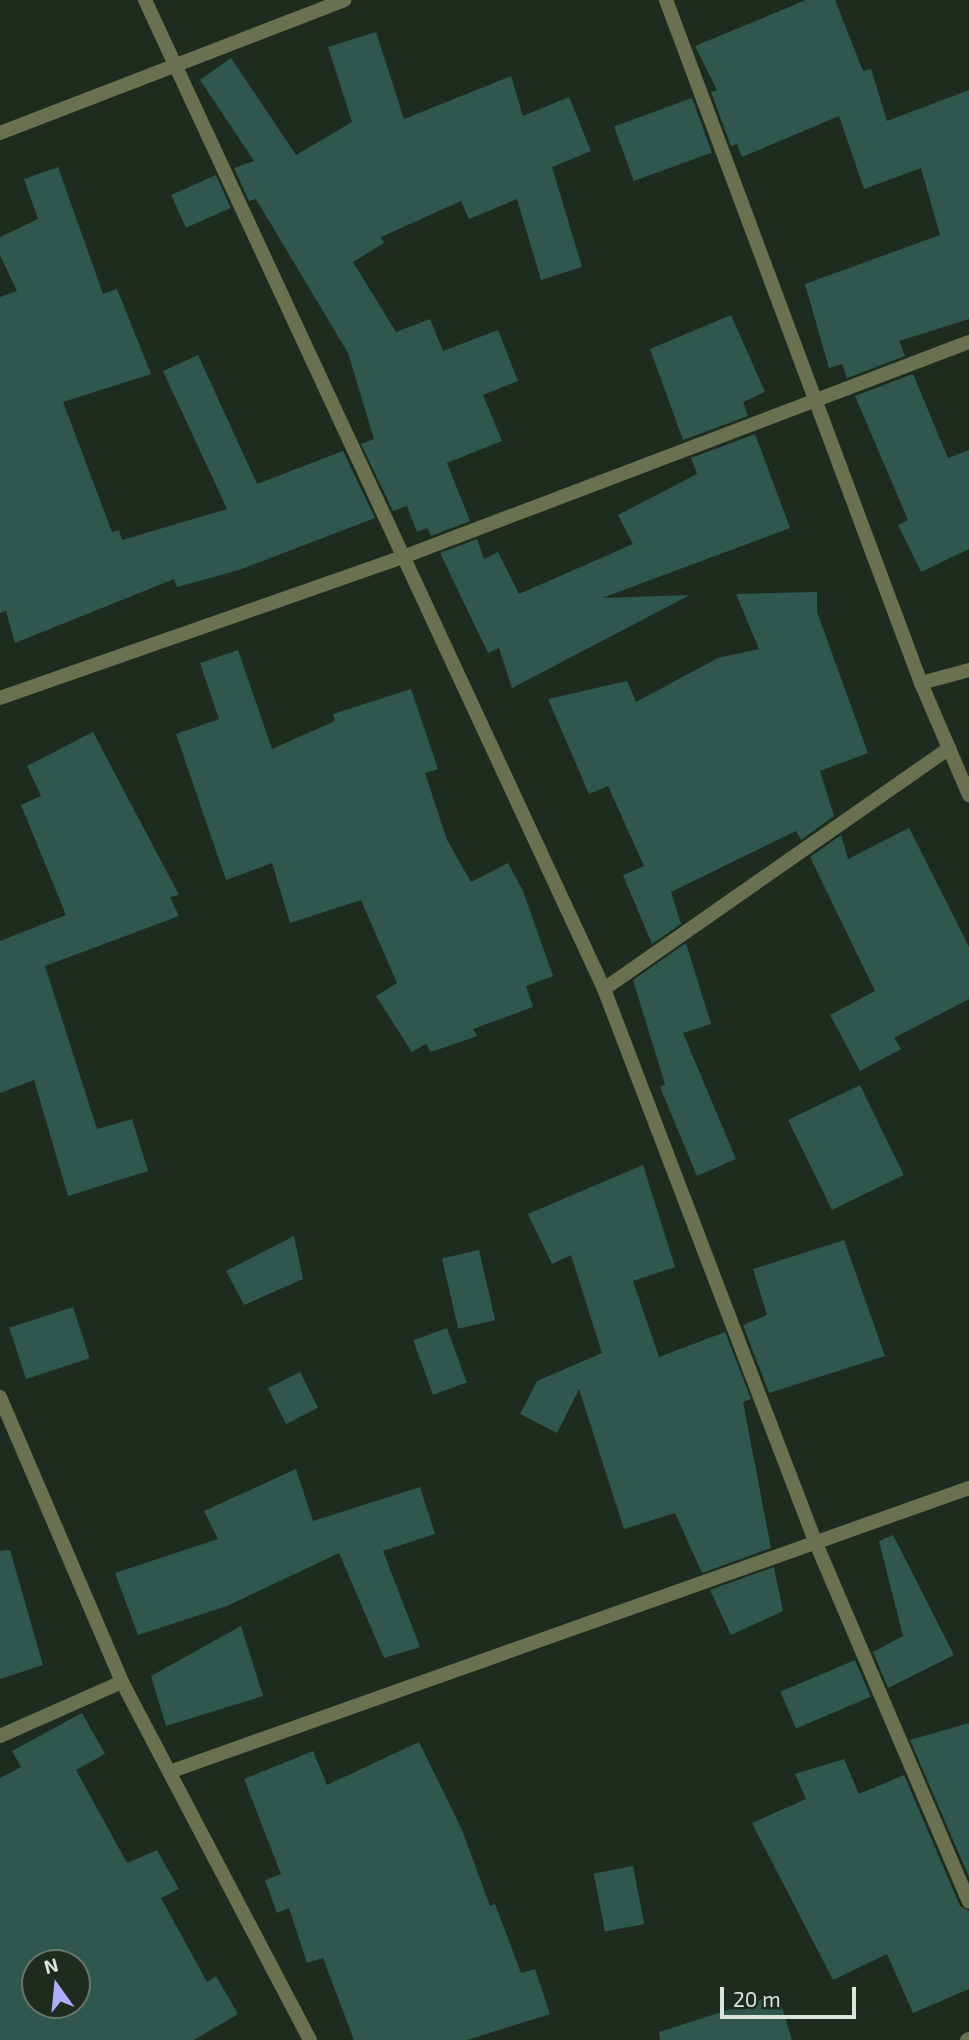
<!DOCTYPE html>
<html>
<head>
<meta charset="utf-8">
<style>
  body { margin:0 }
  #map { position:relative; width:969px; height:2040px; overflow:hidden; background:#1d2c1f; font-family:"Exo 2",sans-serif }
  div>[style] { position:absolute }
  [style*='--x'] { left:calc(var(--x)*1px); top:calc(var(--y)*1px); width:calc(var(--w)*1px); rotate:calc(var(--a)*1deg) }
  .building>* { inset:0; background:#30574d; transform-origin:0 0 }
  .street>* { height:14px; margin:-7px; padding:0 7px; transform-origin:7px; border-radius:7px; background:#697151 }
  span { translate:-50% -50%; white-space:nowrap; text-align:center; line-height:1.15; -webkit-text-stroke:6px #1d2c1f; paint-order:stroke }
  .north { position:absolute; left:21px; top:1949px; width:70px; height:70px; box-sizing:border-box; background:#1d2c1f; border:2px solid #69766b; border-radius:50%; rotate:345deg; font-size:19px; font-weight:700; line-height:28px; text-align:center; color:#dce5dc }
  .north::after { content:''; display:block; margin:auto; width:24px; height:32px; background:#b0aefa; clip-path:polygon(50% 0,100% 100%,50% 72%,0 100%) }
  .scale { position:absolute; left:720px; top:1987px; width:136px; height:32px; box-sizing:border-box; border:4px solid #dce5dc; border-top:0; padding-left:9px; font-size:21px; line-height:24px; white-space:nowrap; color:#dce5dc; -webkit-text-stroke:5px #1d2c1f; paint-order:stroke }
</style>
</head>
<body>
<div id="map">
  <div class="building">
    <i style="clip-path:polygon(806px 0,835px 0,863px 71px,871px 69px,887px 121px,969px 90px,969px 319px,899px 341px,905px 356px,847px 378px,842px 364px,829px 368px,805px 284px,940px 235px,921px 168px,864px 189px,839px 116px,742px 157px,737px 144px,731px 146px,711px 92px,717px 90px,695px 46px)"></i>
    <i style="clip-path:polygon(376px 32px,404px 119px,511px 76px,523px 116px,569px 97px,591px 151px,552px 167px,582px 267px,541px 280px,517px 199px,469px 219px,461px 201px,381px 237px,384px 243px,353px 262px,396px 332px,430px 319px,443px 351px,498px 330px,518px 381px,483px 395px,502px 441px,447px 463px,470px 521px,431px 536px,427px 528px,417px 532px,407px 506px,393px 511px,361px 444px,374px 439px,348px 353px,256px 199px,249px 201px,234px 168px,254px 161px,200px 80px,231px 58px,296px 155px,352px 122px,328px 47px)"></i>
    <i style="left:692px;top:98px;width:58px;height:83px;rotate:70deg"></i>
    <i style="clip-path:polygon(58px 167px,103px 294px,117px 289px,151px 374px,63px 402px,112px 532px,119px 530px,122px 540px,227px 509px,163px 371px,198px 355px,257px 484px,343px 451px,375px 518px,239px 570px,177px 587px,174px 579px,15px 643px,6px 611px,0 613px,0 297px,17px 291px,0 255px,0 237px,38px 219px,24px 179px)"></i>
    <i style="left:216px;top:175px;width:36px;height:49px;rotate:66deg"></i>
    <i style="clip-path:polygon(731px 315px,765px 392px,743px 402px,748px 416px,683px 440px,650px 349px)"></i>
    <i style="clip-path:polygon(913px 374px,948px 458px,969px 450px,969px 549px,921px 572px,898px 525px,908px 520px,855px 396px)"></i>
    <i style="clip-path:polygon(755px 434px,790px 528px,602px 598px,690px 595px,512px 688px,499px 648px,488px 653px,440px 553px,477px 539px,484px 559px,498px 552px,519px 594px,633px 544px,618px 515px,697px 474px,691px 458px)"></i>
    <i style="clip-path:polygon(817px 592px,817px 612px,868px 753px,820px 771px,834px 816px,801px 840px,796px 831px,671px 892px,681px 924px,652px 944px,623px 875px,644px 866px,608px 786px,589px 794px,548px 699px,627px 681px,636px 702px,718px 658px,759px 649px,736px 594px)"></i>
    <i style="clip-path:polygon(238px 650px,272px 749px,335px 721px,333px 714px,411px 689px,438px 769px,425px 773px,447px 840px,471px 882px,508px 863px,523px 891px,553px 976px,526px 986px,533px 1007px,473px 1029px,477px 1036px,431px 1052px,426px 1044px,412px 1052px,376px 996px,397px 983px,361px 900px,290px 923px,272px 863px,226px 880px,176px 734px,219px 719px,200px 663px)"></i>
    <i style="clip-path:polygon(93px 732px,179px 895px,170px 897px,179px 916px,45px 966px,97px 1129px,132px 1119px,148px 1171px,68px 1196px,34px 1080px,0 1093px,0 941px,66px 915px,21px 805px,41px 796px,27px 766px)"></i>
    <i style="clip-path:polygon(909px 828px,969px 947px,969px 999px,894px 1038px,901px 1049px,860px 1071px,830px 1015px,875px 991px,810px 857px,841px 835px,848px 859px)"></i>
    <i style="clip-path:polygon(686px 943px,711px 1024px,683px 1033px,736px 1159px,697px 1176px,660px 1087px,665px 1084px,633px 980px)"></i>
    <i style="left:860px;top:1085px;width:100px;height:80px;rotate:64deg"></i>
    <i style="clip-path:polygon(643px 1165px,675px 1267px,633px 1281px,659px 1357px,725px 1332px,751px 1399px,743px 1402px,771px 1548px,702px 1573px,675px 1513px,624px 1529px,579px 1389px,557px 1433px,520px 1414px,537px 1381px,602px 1353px,571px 1255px,552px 1264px,528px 1214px)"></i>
    <i style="clip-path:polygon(294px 1236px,303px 1279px,244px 1305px,226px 1271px)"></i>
    <i style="clip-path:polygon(844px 1240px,885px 1356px,769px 1393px,743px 1325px,767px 1315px,753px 1269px)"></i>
    <i style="left:479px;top:1250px;width:72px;height:38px;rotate:77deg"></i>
    <i style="left:73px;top:1307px;width:54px;height:67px;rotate:72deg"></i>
    <i style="left:447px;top:1328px;width:58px;height:36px;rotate:70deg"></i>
    <i style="left:300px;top:1372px;width:40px;height:36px;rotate:63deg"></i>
    <i style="clip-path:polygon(296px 1469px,313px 1521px,420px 1487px,435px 1534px,383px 1551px,420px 1647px,384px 1658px,339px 1553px,227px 1606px,138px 1635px,115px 1573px,218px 1539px,204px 1511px)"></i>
    <i style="clip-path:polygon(893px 1535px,954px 1655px,888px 1688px,873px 1652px,903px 1636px,879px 1541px)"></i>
    <i style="clip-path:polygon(10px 1550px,43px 1665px,0 1679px,0 1551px)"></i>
    <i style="clip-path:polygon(774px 1567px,783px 1611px,731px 1635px,710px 1590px)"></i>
    <i style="clip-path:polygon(241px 1626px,263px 1696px,166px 1726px,151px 1676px)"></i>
    <i style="left:855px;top:1660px;width:40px;height:81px;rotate:67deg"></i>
    <i style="clip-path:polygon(evenodd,82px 1713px,105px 1754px,76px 1770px,127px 1863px,157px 1850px,179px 1889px,161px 1898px,207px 1982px,216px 1976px,238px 2014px,194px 2040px,0 2040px,0 1778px,21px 1767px,12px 1751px,82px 1713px,35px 1963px,77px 1963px,77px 2005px,35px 2005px,35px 1963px)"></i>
    <i style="clip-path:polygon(969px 1723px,969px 1877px,910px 1740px)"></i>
    <i style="clip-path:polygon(419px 1742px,462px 1830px,490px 1906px,495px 1904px,521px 1973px,535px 1969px,550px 2014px,467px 2040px,354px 2040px,323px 1958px,307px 1963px,289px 1908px,277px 1913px,265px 1880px,281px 1874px,244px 1779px,313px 1751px,327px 1785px)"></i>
    <i style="clip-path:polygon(844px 1759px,859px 1794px,904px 1775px,960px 1906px,969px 1911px,969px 1989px,913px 2013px,887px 1954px,833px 1980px,752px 1823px,806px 1799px,795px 1774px)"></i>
    <i style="left:633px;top:1866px;width:59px;height:40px;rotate:79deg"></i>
    <i style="clip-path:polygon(778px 1994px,792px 2040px,660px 2040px,659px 2032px)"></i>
  </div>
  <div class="street">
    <i style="--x:145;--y:0;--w:1090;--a:65.1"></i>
    <i style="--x:604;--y:989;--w:591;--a:69.08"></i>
    <i style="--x:815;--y:1541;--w:392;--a:66.9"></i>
    <i style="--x:666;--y:0;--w:729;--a:69.53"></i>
    <i style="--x:921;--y:683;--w:122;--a:66.8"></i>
    <i style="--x:0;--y:133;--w:369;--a:-21.1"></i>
    <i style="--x:921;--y:683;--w:50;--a:-15.2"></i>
    <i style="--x:0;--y:698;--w:427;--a:-19.3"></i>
    <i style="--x:403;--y:557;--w:605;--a:-20.8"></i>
    <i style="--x:604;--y:989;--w:421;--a:-34.9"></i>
    <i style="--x:0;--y:1397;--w:310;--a:66.8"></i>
    <i style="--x:122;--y:1682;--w:404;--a:62.3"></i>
    <i style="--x:0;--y:1736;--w:133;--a:-23.9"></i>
    <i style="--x:172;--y:1771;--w:846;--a:-19.55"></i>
    <i style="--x:967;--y:2040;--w:2;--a:-27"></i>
  </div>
  <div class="north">N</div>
  <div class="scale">20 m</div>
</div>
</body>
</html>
